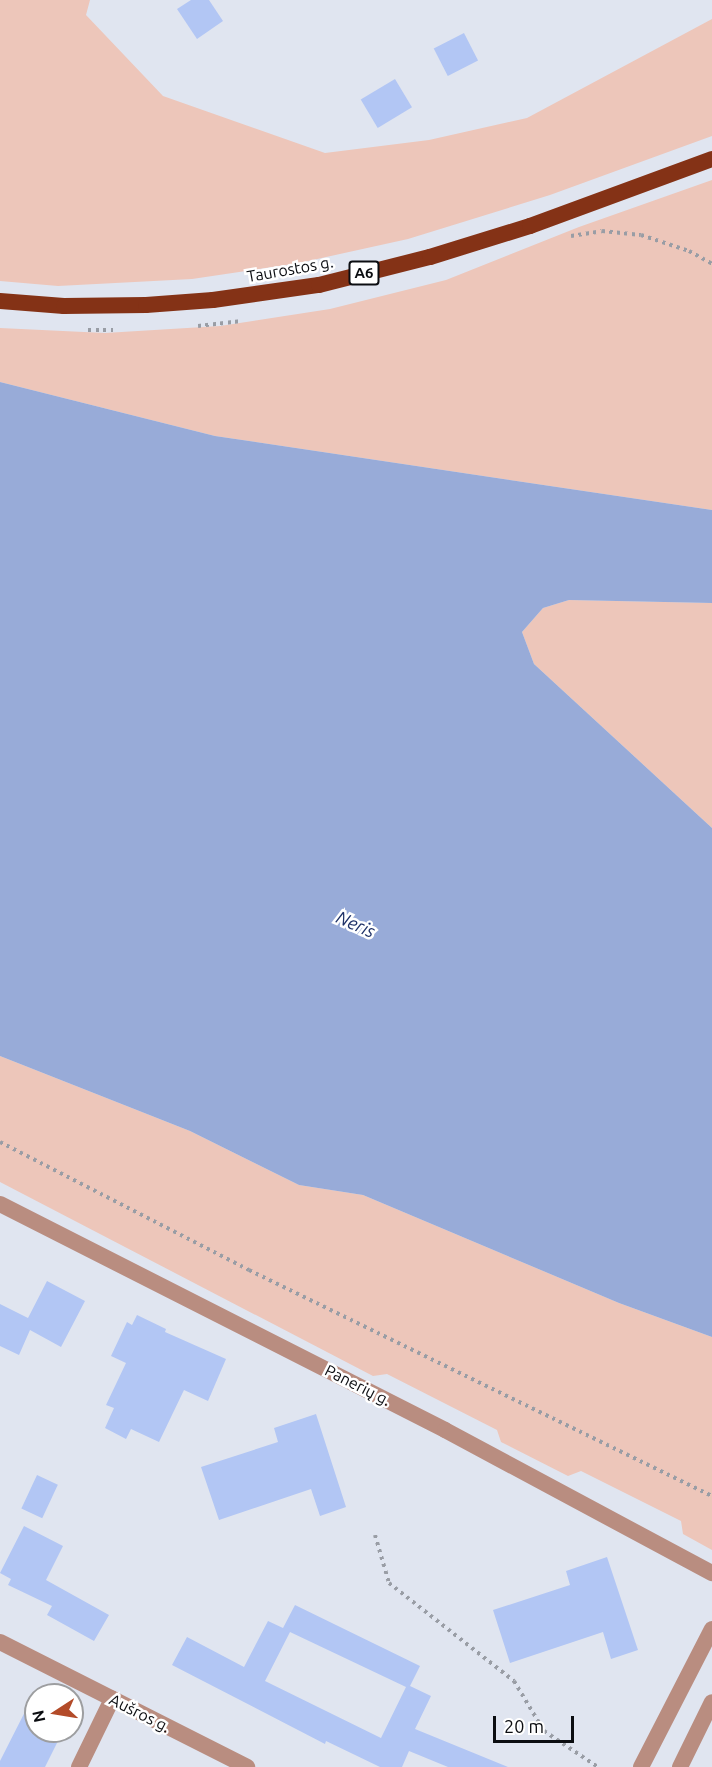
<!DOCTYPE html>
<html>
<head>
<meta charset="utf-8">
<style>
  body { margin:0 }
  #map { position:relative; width:712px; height:1767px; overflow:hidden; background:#e0e5f0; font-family:Ubuntu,sans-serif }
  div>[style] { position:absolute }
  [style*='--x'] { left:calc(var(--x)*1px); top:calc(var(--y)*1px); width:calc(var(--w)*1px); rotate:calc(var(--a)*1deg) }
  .green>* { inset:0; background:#edc6ba }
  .water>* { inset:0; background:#98abd8 }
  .building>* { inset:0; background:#b2c6f4; transform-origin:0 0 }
  .path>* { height:4px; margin-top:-2px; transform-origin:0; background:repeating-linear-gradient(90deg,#999da5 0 3px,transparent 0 7.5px) }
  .minor>* { height:16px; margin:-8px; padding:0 8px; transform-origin:8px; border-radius:8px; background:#b98d80 }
  .tertiary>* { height:16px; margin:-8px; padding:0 8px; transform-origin:8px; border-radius:8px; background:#b98d80 }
  .trunk>* { height:16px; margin:-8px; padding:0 8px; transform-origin:8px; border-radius:8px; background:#843216 }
  span { translate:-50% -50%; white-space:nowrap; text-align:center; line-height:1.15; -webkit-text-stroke:5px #fff; paint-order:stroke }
  .shield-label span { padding:2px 4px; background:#fff; border:2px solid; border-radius:4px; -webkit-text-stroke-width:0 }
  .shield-label { font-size:15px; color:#0b0d11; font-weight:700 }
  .street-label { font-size:16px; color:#0b0d11 }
  .water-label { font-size:18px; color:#1e3167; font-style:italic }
  .north { position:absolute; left:24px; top:1683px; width:60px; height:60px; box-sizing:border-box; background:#fff; border:2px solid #9d9ea0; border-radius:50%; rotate:258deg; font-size:16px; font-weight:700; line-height:24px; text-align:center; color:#0b0d11 }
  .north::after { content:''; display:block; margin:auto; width:21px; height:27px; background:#b34b29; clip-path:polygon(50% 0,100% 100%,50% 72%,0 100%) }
  .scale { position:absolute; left:493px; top:1716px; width:81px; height:27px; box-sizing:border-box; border:3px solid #0b0d11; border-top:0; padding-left:8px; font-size:18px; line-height:21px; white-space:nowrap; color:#0b0d11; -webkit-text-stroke:4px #fff; paint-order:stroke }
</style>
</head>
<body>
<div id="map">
  <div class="green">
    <i style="clip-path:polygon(0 0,90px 0,86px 15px,163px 96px,325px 153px,429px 140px,527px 118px,712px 19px,712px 136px,550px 195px,408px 239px,299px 263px,192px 279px,58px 286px,0 281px)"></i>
    <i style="clip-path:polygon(712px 180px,712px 510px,215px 436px,0 382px,0 328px,105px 333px,220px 326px,330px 309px,446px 280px,579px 227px)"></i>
    <i style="clip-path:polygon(569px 600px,712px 603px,712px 828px,534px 664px,522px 632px,543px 608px)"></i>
    <i style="clip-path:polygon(0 1056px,190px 1131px,299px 1185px,363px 1195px,619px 1303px,712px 1337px,712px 1550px,683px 1534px,681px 1521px,581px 1471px,568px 1476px,501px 1442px,497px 1430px,387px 1374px,373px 1376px,0 1182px)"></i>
  </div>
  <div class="water">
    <i style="clip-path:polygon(0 382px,215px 436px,712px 510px,712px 603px,569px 600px,543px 608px,522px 632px,534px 664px,712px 828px,712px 1337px,619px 1303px,363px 1195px,299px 1185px,190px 1131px,0 1056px)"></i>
  </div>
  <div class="building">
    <i style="clip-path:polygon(191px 0,209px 0,223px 21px,197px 39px,177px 9px)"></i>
    <i style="left:464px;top:33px;width:31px;height:34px;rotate:63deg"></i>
    <i style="left:395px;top:79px;width:33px;height:40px;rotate:59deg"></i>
    <i style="clip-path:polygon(47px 1281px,85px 1301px,61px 1347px,30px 1330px,19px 1355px,0 1346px,0 1304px,28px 1318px)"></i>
    <i style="clip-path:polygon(137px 1315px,166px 1329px,165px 1332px,226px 1359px,208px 1401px,184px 1390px,159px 1442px,131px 1429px,126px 1439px,105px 1428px,114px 1408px,106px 1405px,126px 1363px,111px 1356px,127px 1322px,132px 1325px)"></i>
    <i style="clip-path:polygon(316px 1414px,346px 1507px,320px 1516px,311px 1489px,219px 1520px,201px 1467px,278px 1442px,274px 1428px)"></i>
    <i style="left:37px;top:1475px;width:23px;height:37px;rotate:25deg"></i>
    <i style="clip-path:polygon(24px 1526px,63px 1546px,46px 1580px,109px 1615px,94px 1641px,47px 1615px,52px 1606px,8px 1585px,11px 1579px,0 1573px)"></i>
    <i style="clip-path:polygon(607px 1557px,638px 1650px,611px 1659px,603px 1632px,510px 1663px,493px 1610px,570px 1585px,566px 1571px)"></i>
    <i style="clip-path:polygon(evenodd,295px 1605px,420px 1666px,410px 1686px,431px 1696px,415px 1729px,508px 1767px,448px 1767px,409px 1751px,402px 1767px,380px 1767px,326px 1741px,325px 1744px,172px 1665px,187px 1637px,244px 1667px,268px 1621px,283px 1628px,295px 1605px,290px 1632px,406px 1687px,381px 1738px,265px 1681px,290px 1632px)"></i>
    <i style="clip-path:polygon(36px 1690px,36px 1731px,63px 1731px,45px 1767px,0 1767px,0 1761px)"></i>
  </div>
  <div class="path">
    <i style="--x:571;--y:236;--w:31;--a:-9"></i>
    <i style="--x:602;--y:231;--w:39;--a:6"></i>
    <i style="--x:641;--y:235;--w:51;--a:18.4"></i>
    <i style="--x:689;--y:251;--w:26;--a:29"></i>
    <i style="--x:198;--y:326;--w:44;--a:-6.5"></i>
    <i style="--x:88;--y:330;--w:25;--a:0"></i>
    <i style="--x:0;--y:1142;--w:280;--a:27.2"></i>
    <i style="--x:249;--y:1270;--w:515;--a:26.02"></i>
    <i style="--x:375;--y:1535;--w:50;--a:73.7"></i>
    <i style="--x:389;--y:1583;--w:159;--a:38.1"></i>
    <i style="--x:514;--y:1681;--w:58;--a:59"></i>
    <i style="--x:544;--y:1731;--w:65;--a:33.7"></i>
  </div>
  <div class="minor">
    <i style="--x:0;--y:1642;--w:277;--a:26.8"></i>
    <i style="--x:79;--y:1767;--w:76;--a:-64.1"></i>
    <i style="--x:641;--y:1767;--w:155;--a:-62.8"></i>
    <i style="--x:680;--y:1767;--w:72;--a:-63.8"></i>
  </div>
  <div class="tertiary">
    <i style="--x:0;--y:1204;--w:499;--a:26.9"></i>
    <i style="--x:445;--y:1430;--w:303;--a:28.2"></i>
  </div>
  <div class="trunk">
    <i style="--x:0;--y:301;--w:64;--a:4.5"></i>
    <i style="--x:64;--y:306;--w:82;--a:-0.7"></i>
    <i style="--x:146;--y:305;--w:67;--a:-4.3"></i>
    <i style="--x:213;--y:300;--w:107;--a:-8.1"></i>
    <i style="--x:319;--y:285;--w:114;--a:-14.2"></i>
    <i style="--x:430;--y:257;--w:105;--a:-17.2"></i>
    <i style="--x:530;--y:226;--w:194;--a:-20.2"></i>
  </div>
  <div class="shield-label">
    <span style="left:364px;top:273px">A6</span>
  </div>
  <div class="street-label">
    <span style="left:290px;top:269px;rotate:-10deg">Taurostos g.</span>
    <span style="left:358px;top:1385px;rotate:27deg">Panerių g.</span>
    <span style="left:140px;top:1713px;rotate:27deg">Aušros g.</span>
  </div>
  <div class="water-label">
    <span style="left:356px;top:924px;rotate:24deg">Neris</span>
  </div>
  <div class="north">N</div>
  <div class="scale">20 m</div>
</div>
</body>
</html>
